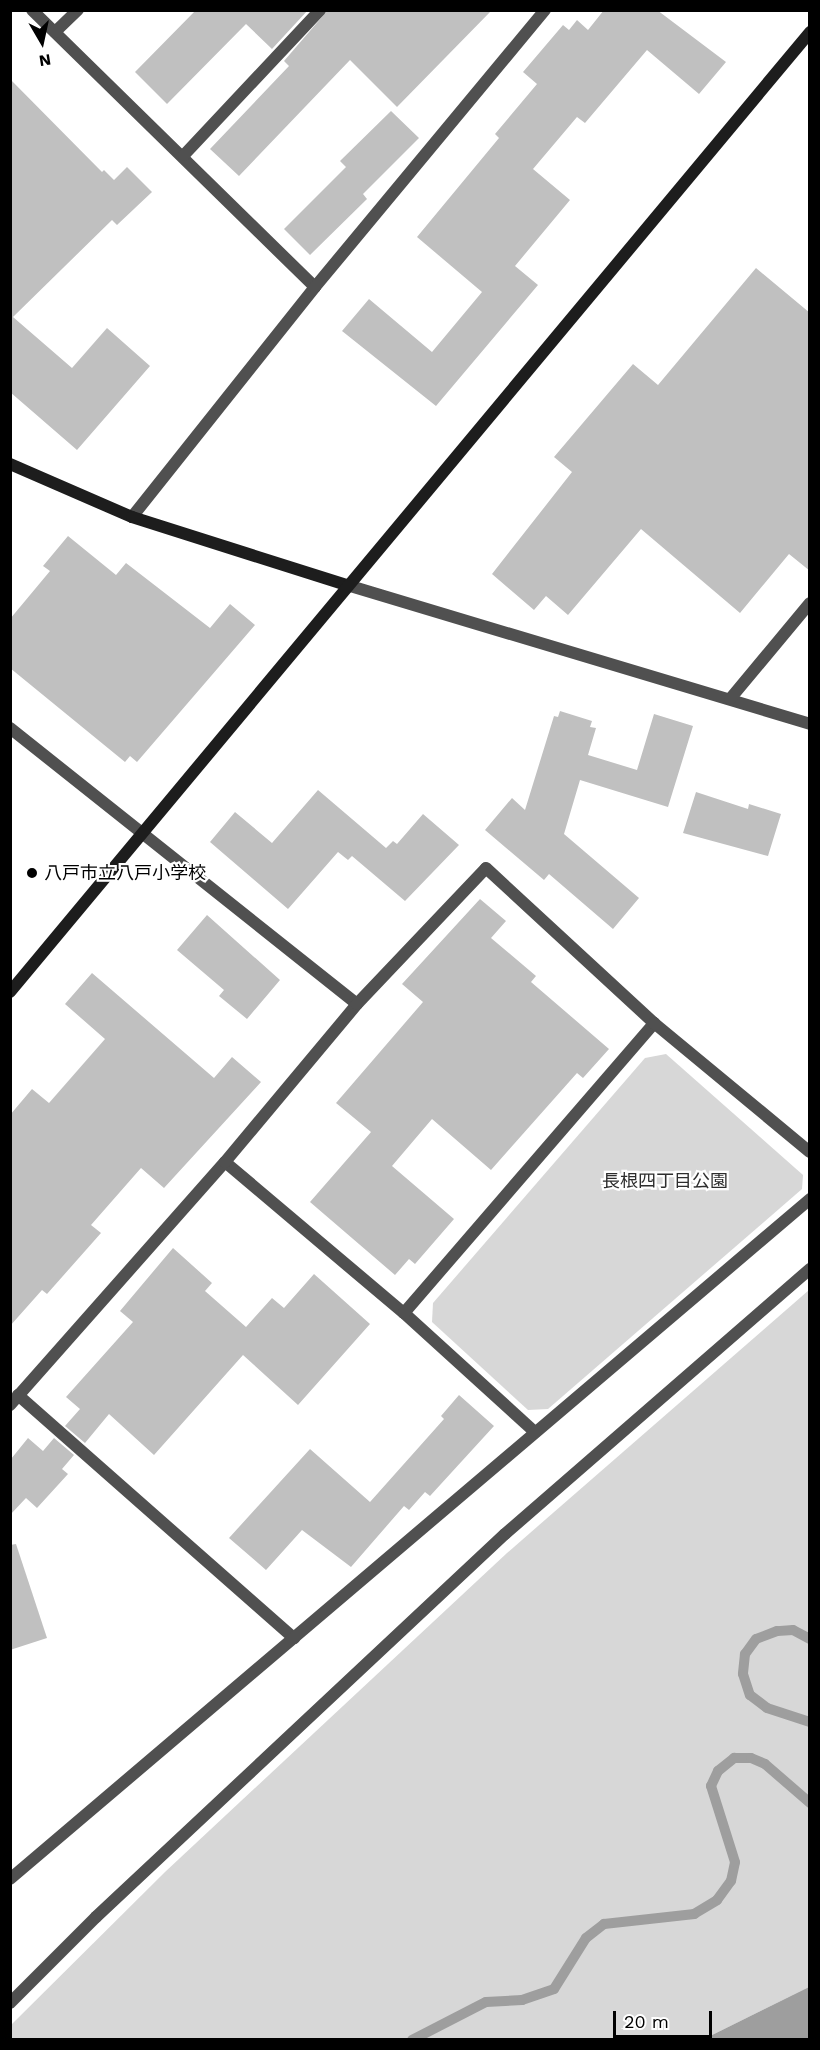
<!DOCTYPE html>
<html>
<head>
<meta charset="utf-8">
<style>
  body { margin:0 }
  #map { position:relative; width:820px; height:2050px; overflow:hidden; background:#fff; font-family:"Work Sans","Noto Sans JP",sans-serif }
  div>[style] { position:absolute }
  [style*='--x'] { left:calc(var(--x)*1px); top:calc(var(--y)*1px); width:calc(var(--w)*1px); rotate:calc(var(--a)*1deg) }
  .green>* { inset:0; background:#d7d7d7 }
  .water>* { inset:0; background:#9e9e9e }
  .stream>* { height:10px; margin:-5px; padding:0 5px; transform-origin:5px; border-radius:5px; background:#9e9e9e }
  .building>* { inset:0; background:#c0c0c0 }
  .street>* { height:12px; margin:-6px; padding:0 6px; transform-origin:6px; border-radius:6px; background:#505050 }
  .secondary>* { height:12px; margin:-6px; padding:0 6px; transform-origin:6px; border-radius:6px; background:#1d1d1d }
  .dots>* { width:16px; height:16px; translate:-50% -50%; box-sizing:border-box; border:3px solid #fff; border-radius:50% }
  span { translate:-50% -50%; white-space:nowrap; text-align:center; line-height:1.15; -webkit-text-stroke:4.5px #fff; paint-order:stroke }
  .poi-label { font-size:18px; color:#000 }
  .left { translate:0 -50%; text-align:left }
  .park-label { font-size:18px; color:#2e2e2e }
  .frame { position:absolute; inset:0; border:12px solid #000; pointer-events:none }
  .north { position:absolute; left:12px; top:12px; width:60px; height:60px; -webkit-text-stroke:4px #fff; paint-order:stroke; rotate:171deg; font-size:16px; font-weight:700; line-height:24px; text-align:center; color:#000 }
  .north::after { content:''; display:block; margin:auto; width:21px; height:27px; background:#000; clip-path:polygon(50% 0,100% 100%,50% 72%,0 100%) }
  .scale { position:absolute; left:613px; top:2011px; width:99px; height:27px; box-sizing:border-box; border:3px solid #000; border-top:0; padding-left:8px; font-size:18px; line-height:21px; white-space:nowrap; color:#000; -webkit-text-stroke:4px #fff; paint-order:stroke }
</style>
</head>
<body>
<div id="map">
  <div class="green">
    <i style="clip-path:polygon(666px 1054px,803px 1175px,802px 1189px,548px 1409px,528px 1410px,432px 1322px,433px 1303px,645px 1058px)"></i>
    <i style="clip-path:polygon(809px 1290px,809px 1987px,704px 2039px,11px 2040px,11px 2025px,165px 1872px,507px 1553px)"></i>
  </div>
  <div class="water">
    <i style="clip-path:polygon(809px 1987px,809px 2039px,704px 2039px)"></i>
  </div>
  <div class="stream">
    <i style="--x:810;--y:1639;--w:19;--a:-152"></i>
    <i style="--x:793;--y:1630;--w:16;--a:176"></i>
    <i style="--x:777;--y:1631;--w:22;--a:159"></i>
    <i style="--x:756;--y:1639;--w:19;--a:126"></i>
    <i style="--x:745;--y:1654;--w:20;--a:96"></i>
    <i style="--x:743;--y:1674;--w:22;--a:72"></i>
    <i style="--x:750;--y:1695;--w:21;--a:37"></i>
    <i style="--x:767;--y:1708;--w:45;--a:18"></i>
    <i style="--x:412;--y:2040;--w:83;--a:-27.2"></i>
    <i style="--x:486;--y:2002;--w:36;--a:-3"></i>
    <i style="--x:522;--y:2000;--w:34;--a:-19"></i>
    <i style="--x:554;--y:1989;--w:60;--a:-57.9"></i>
    <i style="--x:586;--y:1938;--w:23;--a:-38"></i>
    <i style="--x:604;--y:1924;--w:91;--a:-6.3"></i>
    <i style="--x:694;--y:1914;--w:27;--a:-31"></i>
    <i style="--x:717;--y:1900;--w:24;--a:-54"></i>
    <i style="--x:731;--y:1881;--w:19;--a:-78"></i>
    <i style="--x:735;--y:1862;--w:80;--a:-107.5"></i>
    <i style="--x:711;--y:1786;--w:17;--a:-65"></i>
    <i style="--x:718;--y:1771;--w:21;--a:-39"></i>
    <i style="--x:734;--y:1758;--w:17;--a:0"></i>
    <i style="--x:751;--y:1758;--w:15;--a:23"></i>
    <i style="--x:765;--y:1764;--w:60;--a:40.9"></i>
  </div>
  <div class="building">
    <i style="clip-path:polygon(196px 10px,308px 10px,272px 49px,246px 24px,167px 104px,135px 72px)"></i>
    <i style="clip-path:polygon(328px 10px,492px 10px,397px 107px,350px 60px,239px 176px,210px 149px,289px 66px,284px 61px)"></i>
    <i style="clip-path:polygon(604px 10px,657px 10px,726px 62px,699px 94px,647px 50px,585px 123px,577px 117px,533px 169px,570px 200px,515px 266px,538px 285px,436px 406px,342px 331px,369px 299px,432px 352px,482px 292px,417px 237px,499px 138px,495px 134px,537px 84px,523px 72px,563px 25px,569px 30px,577px 20px,588px 30px)"></i>
    <i style="clip-path:polygon(10px 79px,102px 172px,104px 170px,114px 180px,127px 167px,152px 192px,117px 225px,112px 220px,13px 317px,72px 368px,107px 328px,150px 366px,77px 450px,10px 392px)"></i>
    <i style="clip-path:polygon(391px 111px,419px 138px,363px 194px,367px 199px,310px 255px,284px 229px,346px 167px,340px 161px)"></i>
    <i style="clip-path:polygon(756px 268px,810px 313px,810px 571px,789px 554px,740px 613px,641px 529px,568px 615px,546px 596px,534px 610px,492px 574px,572px 472px,554px 457px,633px 364px,658px 385px)"></i>
    <i style="clip-path:polygon(68px 536px,116px 575px,126px 563px,210px 628px,230px 604px,255px 625px,137px 762px,130px 756px,125px 762px,10px 668px,10px 619px,50px 571px,43px 566px)"></i>
    <i style="clip-path:polygon(560px 711px,592px 721px,590px 727px,596px 728px,588px 755px,637px 770px,654px 714px,693px 726px,668px 807px,580px 780px,564px 834px,639px 898px,613px 929px,549px 874px,544px 880px,485px 830px,512px 798px,525px 810px,554px 716px,558px 717px)"></i>
    <i style="clip-path:polygon(318px 790px,386px 848px,393px 841px,397px 844px,423px 814px,459px 845px,405px 901px,352px 856px,348px 860px,338px 852px,288px 909px,210px 842px,235px 812px,272px 843px)"></i>
    <i style="clip-path:polygon(696px 792px,748px 809px,749px 804px,781px 814px,768px 856px,683px 833px)"></i>
    <i style="clip-path:polygon(480px 899px,506px 921px,491px 938px,536px 976px,531px 982px,609px 1049px,583px 1078px,577px 1073px,491px 1170px,432px 1119px,392px 1166px,454px 1219px,415px 1264px,409px 1259px,395px 1275px,310px 1202px,371px 1132px,336px 1103px,423px 1002px,402px 984px)"></i>
    <i style="clip-path:polygon(207px 915px,280px 980px,247px 1019px,219px 996px,224px 990px,177px 950px)"></i>
    <i style="clip-path:polygon(92px 973px,214px 1078px,232px 1057px,261px 1082px,164px 1188px,141px 1168px,91px 1225px,101px 1233px,47px 1294px,42px 1290px,10px 1326px,10px 1115px,32px 1089px,49px 1103px,105px 1039px,65px 1004px)"></i>
    <i style="clip-path:polygon(173px 1248px,212px 1283px,205px 1291px,246px 1327px,272px 1298px,284px 1308px,314px 1274px,370px 1324px,298px 1405px,243px 1355px,154px 1455px,109px 1414px,85px 1443px,65px 1426px,80px 1409px,66px 1397px,133px 1322px,120px 1311px)"></i>
    <i style="clip-path:polygon(459px 1395px,494px 1426px,430px 1496px,425px 1492px,409px 1510px,404px 1506px,351px 1567px,302px 1530px,266px 1570px,229px 1538px,310px 1449px,370px 1502px,444px 1419px,441px 1416px)"></i>
    <i style="clip-path:polygon(28px 1438px,43px 1451px,54px 1438px,74px 1455px,62px 1469px,68px 1474px,37px 1508px,26px 1498px,10px 1515px,11px 1459px)"></i>
    <i style="clip-path:polygon(16px 1544px,47px 1638px,10px 1650px,10px 1545px)"></i>
  </div>
  <div class="street">
    <i style="--x:32;--y:10;--w:396;--a:44.4"></i>
    <i style="--x:55;--y:32;--w:32;--a:-44"></i>
    <i style="--x:184;--y:155;--w:199;--a:-46.8"></i>
    <i style="--x:132;--y:517;--w:294;--a:-51.5"></i>
    <i style="--x:315;--y:287;--w:360;--a:-50.3"></i>
    <i style="--x:347;--y:585;--w:483;--a:16.7"></i>
    <i style="--x:730;--y:699;--w:125;--a:-50.2"></i>
    <i style="--x:10;--y:728;--w:443;--a:38.5"></i>
    <i style="--x:225;--y:1162;--w:234;--a:40.2"></i>
    <i style="--x:404;--y:1313;--w:177;--a:42.3"></i>
    <i style="--x:404;--y:1313;--w:383;--a:-49.2"></i>
    <i style="--x:18;--y:1395;--w:368;--a:41.4"></i>
    <i style="--x:10;--y:1405;--w:324;--a:-48.5"></i>
    <i style="--x:225;--y:1162;--w:206;--a:-50.1"></i>
    <i style="--x:357;--y:1004;--w:187;--a:-46.5"></i>
    <i style="--x:486;--y:868;--w:229;--a:42.7"></i>
    <i style="--x:654;--y:1023;--w:202;--a:39.6"></i>
    <i style="--x:10;--y:1879;--w:1050;--a:-40.36"></i>
    <i style="--x:10;--y:2003;--w:122;--a:-45"></i>
    <i style="--x:96;--y:1917;--w:560;--a:-43.12"></i>
    <i style="--x:505;--y:1534;--w:404;--a:-41"></i>
  </div>
  <div class="secondary">
    <i style="--x:10;--y:464;--w:133;--a:23.5"></i>
    <i style="--x:132;--y:517;--w:225;--a:17.6"></i>
    <i style="--x:10;--y:992;--w:1250;--a:-50.19"></i>
  </div>
  <div class="dots">
    <i style="left:32px;top:873px;background:#000"></i>
  </div>
  <div class="poi-label">
    <span class="left" style="left:44px;top:873px">八戸市立八戸小学校</span>
  </div>
  <div class="park-label">
    <span style="left:665px;top:1181px">長根四丁目公園</span>
  </div>
  <div class="frame"></div>
  <div class="north">N</div>
  <div class="scale">20 m</div>
</div>
</body>
</html>
